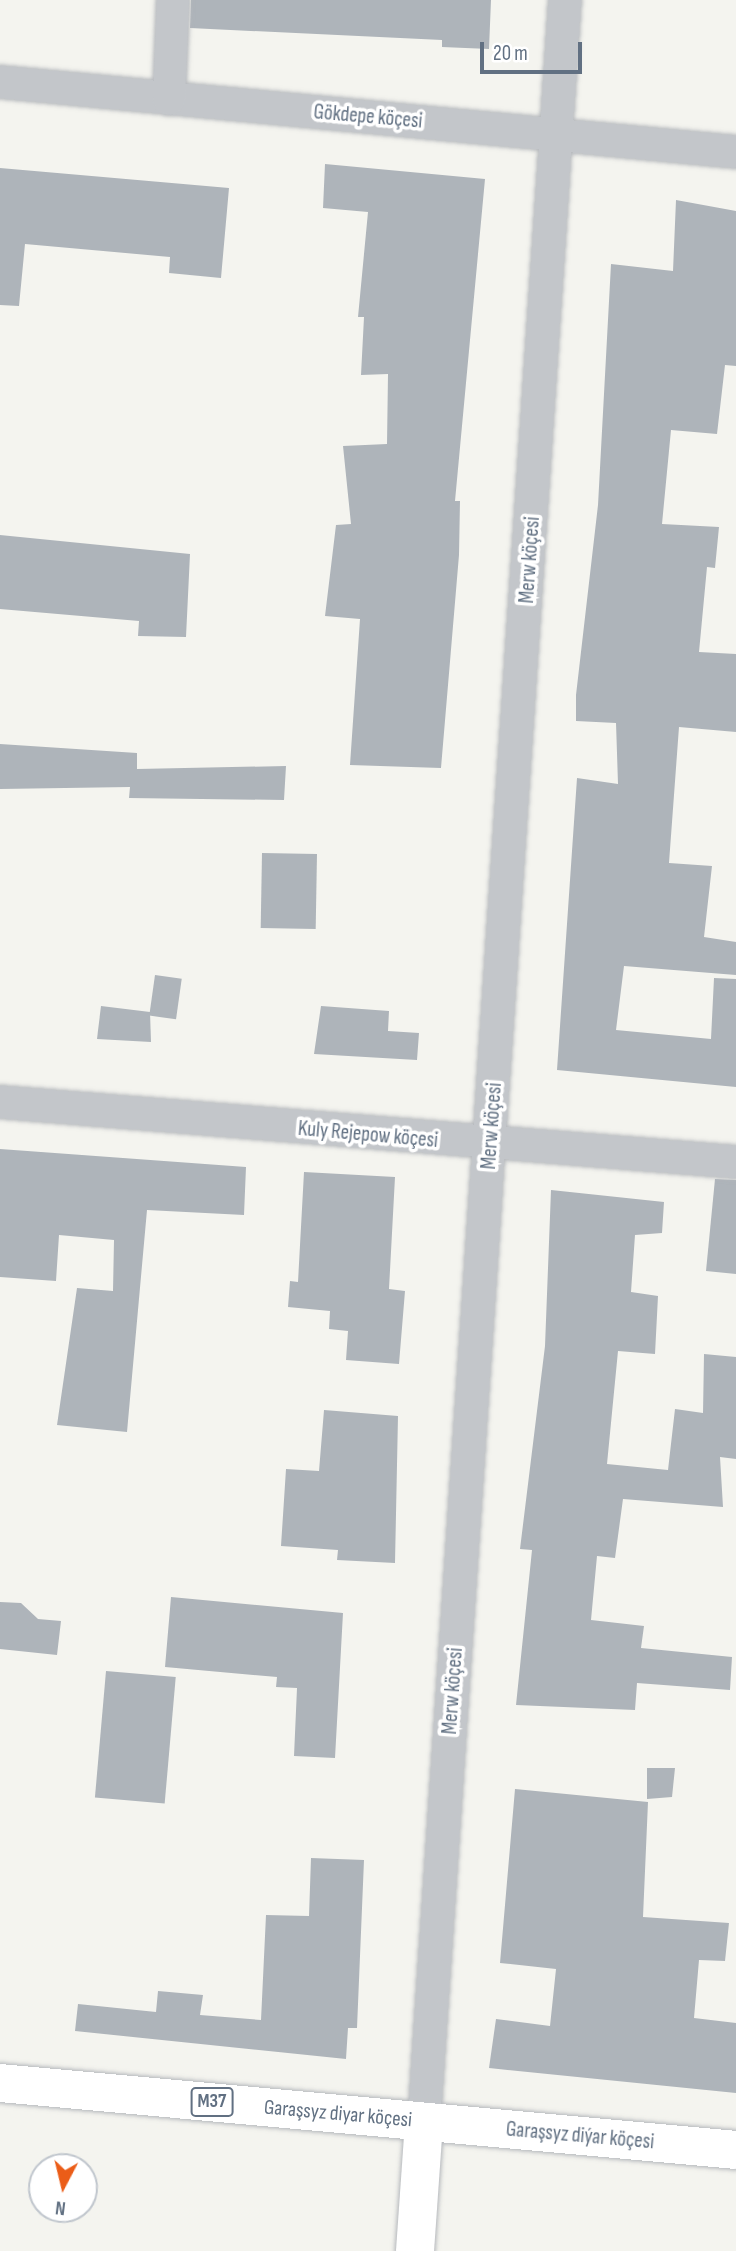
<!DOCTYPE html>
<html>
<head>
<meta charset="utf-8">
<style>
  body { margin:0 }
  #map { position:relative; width:736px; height:2251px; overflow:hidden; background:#f4f4ef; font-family:"Sofia Sans Condensed",sans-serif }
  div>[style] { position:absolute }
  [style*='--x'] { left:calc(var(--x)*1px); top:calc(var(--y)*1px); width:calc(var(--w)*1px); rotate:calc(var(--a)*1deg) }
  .building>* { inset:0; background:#aeb4ba; transform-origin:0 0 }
  .roads { filter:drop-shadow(0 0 2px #b6b9bd) drop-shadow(0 0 2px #b6b9bd) }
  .minor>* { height:32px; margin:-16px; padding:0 16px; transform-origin:16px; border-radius:16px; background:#c3c6ca }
  .primary>* { height:38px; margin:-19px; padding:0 19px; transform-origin:19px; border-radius:19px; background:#fff }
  span { translate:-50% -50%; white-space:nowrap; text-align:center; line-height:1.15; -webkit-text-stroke:7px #fff; paint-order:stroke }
  .shield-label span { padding:2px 5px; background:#fff; border:2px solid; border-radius:5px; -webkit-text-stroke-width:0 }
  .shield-label { font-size:19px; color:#617082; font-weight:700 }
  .street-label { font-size:21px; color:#617082 }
  .north { position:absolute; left:28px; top:2153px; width:70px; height:70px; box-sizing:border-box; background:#fff; border:2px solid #c0c6cd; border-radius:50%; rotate:187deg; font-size:19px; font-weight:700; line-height:28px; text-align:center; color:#617082 }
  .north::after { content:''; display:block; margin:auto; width:24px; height:32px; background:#eb5d18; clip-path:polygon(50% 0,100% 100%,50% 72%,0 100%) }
  .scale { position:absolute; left:480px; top:42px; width:102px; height:32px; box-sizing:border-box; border:4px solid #617082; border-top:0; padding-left:9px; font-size:21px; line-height:24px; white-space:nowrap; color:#617082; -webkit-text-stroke:5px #fff; paint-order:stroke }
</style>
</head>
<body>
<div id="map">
  <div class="building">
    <i style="clip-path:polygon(191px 0,491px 0,489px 49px,442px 47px,442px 40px,190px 28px)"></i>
    <i style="clip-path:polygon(325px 164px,485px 179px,455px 501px,460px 501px,459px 555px,441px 768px,350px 765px,360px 619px,325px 616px,336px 525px,351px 524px,343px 446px,387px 444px,388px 374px,361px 375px,364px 317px,358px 317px,368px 212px,323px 208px)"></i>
    <i style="clip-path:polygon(0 168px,229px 188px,221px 278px,169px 273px,170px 257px,25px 244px,19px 306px,0 305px)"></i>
    <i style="clip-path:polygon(676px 200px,736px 211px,736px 366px,725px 365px,717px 434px,671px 430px,662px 524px,719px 527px,715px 568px,707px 567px,699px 652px,736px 654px,736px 732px,679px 727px,669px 863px,712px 866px,704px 937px,736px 942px,736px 975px,624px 966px,616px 1030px,711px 1039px,714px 978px,736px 979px,736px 1087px,557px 1070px,577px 778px,618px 784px,616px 723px,576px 721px,576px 695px,598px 505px,611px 264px,673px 271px)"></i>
    <i style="clip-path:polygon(0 535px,190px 554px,186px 637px,138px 636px,139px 621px,0 609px)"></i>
    <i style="clip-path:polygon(0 744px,137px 753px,137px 769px,286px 766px,284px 800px,129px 798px,130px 787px,0 789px)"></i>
    <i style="left:262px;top:853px;width:55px;height:75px;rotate:1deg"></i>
    <i style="left:155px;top:975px;width:27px;height:41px;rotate:8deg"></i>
    <i style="clip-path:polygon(101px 1006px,150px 1012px,151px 1042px,97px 1039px)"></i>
    <i style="clip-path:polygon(321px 1006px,389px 1011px,388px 1031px,419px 1033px,417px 1060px,314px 1054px)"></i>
    <i style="clip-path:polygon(0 1149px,246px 1167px,244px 1215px,147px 1210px,127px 1432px,57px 1425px,77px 1288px,113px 1291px,114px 1240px,59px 1235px,56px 1281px,0 1277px)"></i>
    <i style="clip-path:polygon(304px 1172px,395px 1177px,389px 1289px,405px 1291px,399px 1364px,346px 1360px,348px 1331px,329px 1329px,330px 1311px,288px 1307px,290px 1281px,298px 1282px)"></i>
    <i style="clip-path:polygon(715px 1179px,736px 1180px,736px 1274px,706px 1271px)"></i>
    <i style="clip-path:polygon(551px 1190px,664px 1202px,662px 1233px,635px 1235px,631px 1292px,658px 1296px,655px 1354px,618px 1351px,607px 1464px,668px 1470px,675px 1409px,703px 1413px,704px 1354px,736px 1357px,736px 1459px,720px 1457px,723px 1507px,623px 1499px,615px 1558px,597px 1556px,591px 1620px,644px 1626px,641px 1648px,732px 1657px,730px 1690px,637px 1683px,635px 1710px,516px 1705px,532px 1550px,520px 1549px,545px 1346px)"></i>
    <i style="clip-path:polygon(324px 1410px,398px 1416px,395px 1563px,337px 1560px,338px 1550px,281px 1546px,286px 1469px,319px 1471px)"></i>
    <i style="clip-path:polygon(171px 1597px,343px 1613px,335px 1758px,294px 1756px,297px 1688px,276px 1687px,277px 1677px,165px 1667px)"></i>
    <i style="clip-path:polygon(0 1602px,21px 1603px,38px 1619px,61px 1621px,57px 1655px,0 1649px)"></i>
    <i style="left:106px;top:1671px;width:70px;height:127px;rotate:5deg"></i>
    <i style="clip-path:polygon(647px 1768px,675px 1768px,672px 1797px,647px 1799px)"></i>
    <i style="clip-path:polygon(515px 1789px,648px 1802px,643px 1917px,729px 1923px,725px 1961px,699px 1960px,694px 2018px,736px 2023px,736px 2093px,489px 2068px,496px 2019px,550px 2026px,556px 1969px,500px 1963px)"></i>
    <i style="clip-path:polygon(311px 1858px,364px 1860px,357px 2028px,348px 2028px,346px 2059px,75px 2031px,78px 2004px,156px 2012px,158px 1991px,203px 1995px,200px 2015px,261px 2020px,266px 1915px,309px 1916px)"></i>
  </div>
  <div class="roads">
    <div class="minor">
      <i style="--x:0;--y:82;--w:739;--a:5.43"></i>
      <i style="--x:169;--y:99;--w:99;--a:-87.7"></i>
      <i style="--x:0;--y:1102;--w:738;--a:4.66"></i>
      <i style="--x:424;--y:2122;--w:2127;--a:-86.2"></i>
    </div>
    <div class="primary">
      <i style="--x:0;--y:2083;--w:739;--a:5.2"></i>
      <i style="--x:415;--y:2251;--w:129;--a:-86"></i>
    </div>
  </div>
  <div class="shield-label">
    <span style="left:212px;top:2102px">M37</span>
  </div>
  <div class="street-label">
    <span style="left:368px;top:117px;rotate:5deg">Gökdepe köçesi</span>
    <span style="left:530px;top:560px;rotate:-86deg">Merw köçesi</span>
    <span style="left:492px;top:1126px;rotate:-86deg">Merw köçesi</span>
    <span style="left:368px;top:1135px;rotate:5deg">Kuly Rejepow köçesi</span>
    <span style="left:453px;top:1691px;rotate:-86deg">Merw köçesi</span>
    <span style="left:338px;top:2114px;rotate:5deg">Garaşsyz diyar köçesi</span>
    <span style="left:580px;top:2136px;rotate:5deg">Garaşsyz diýar köçesi</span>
  </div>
  <div class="north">N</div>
  <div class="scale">20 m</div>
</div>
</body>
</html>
